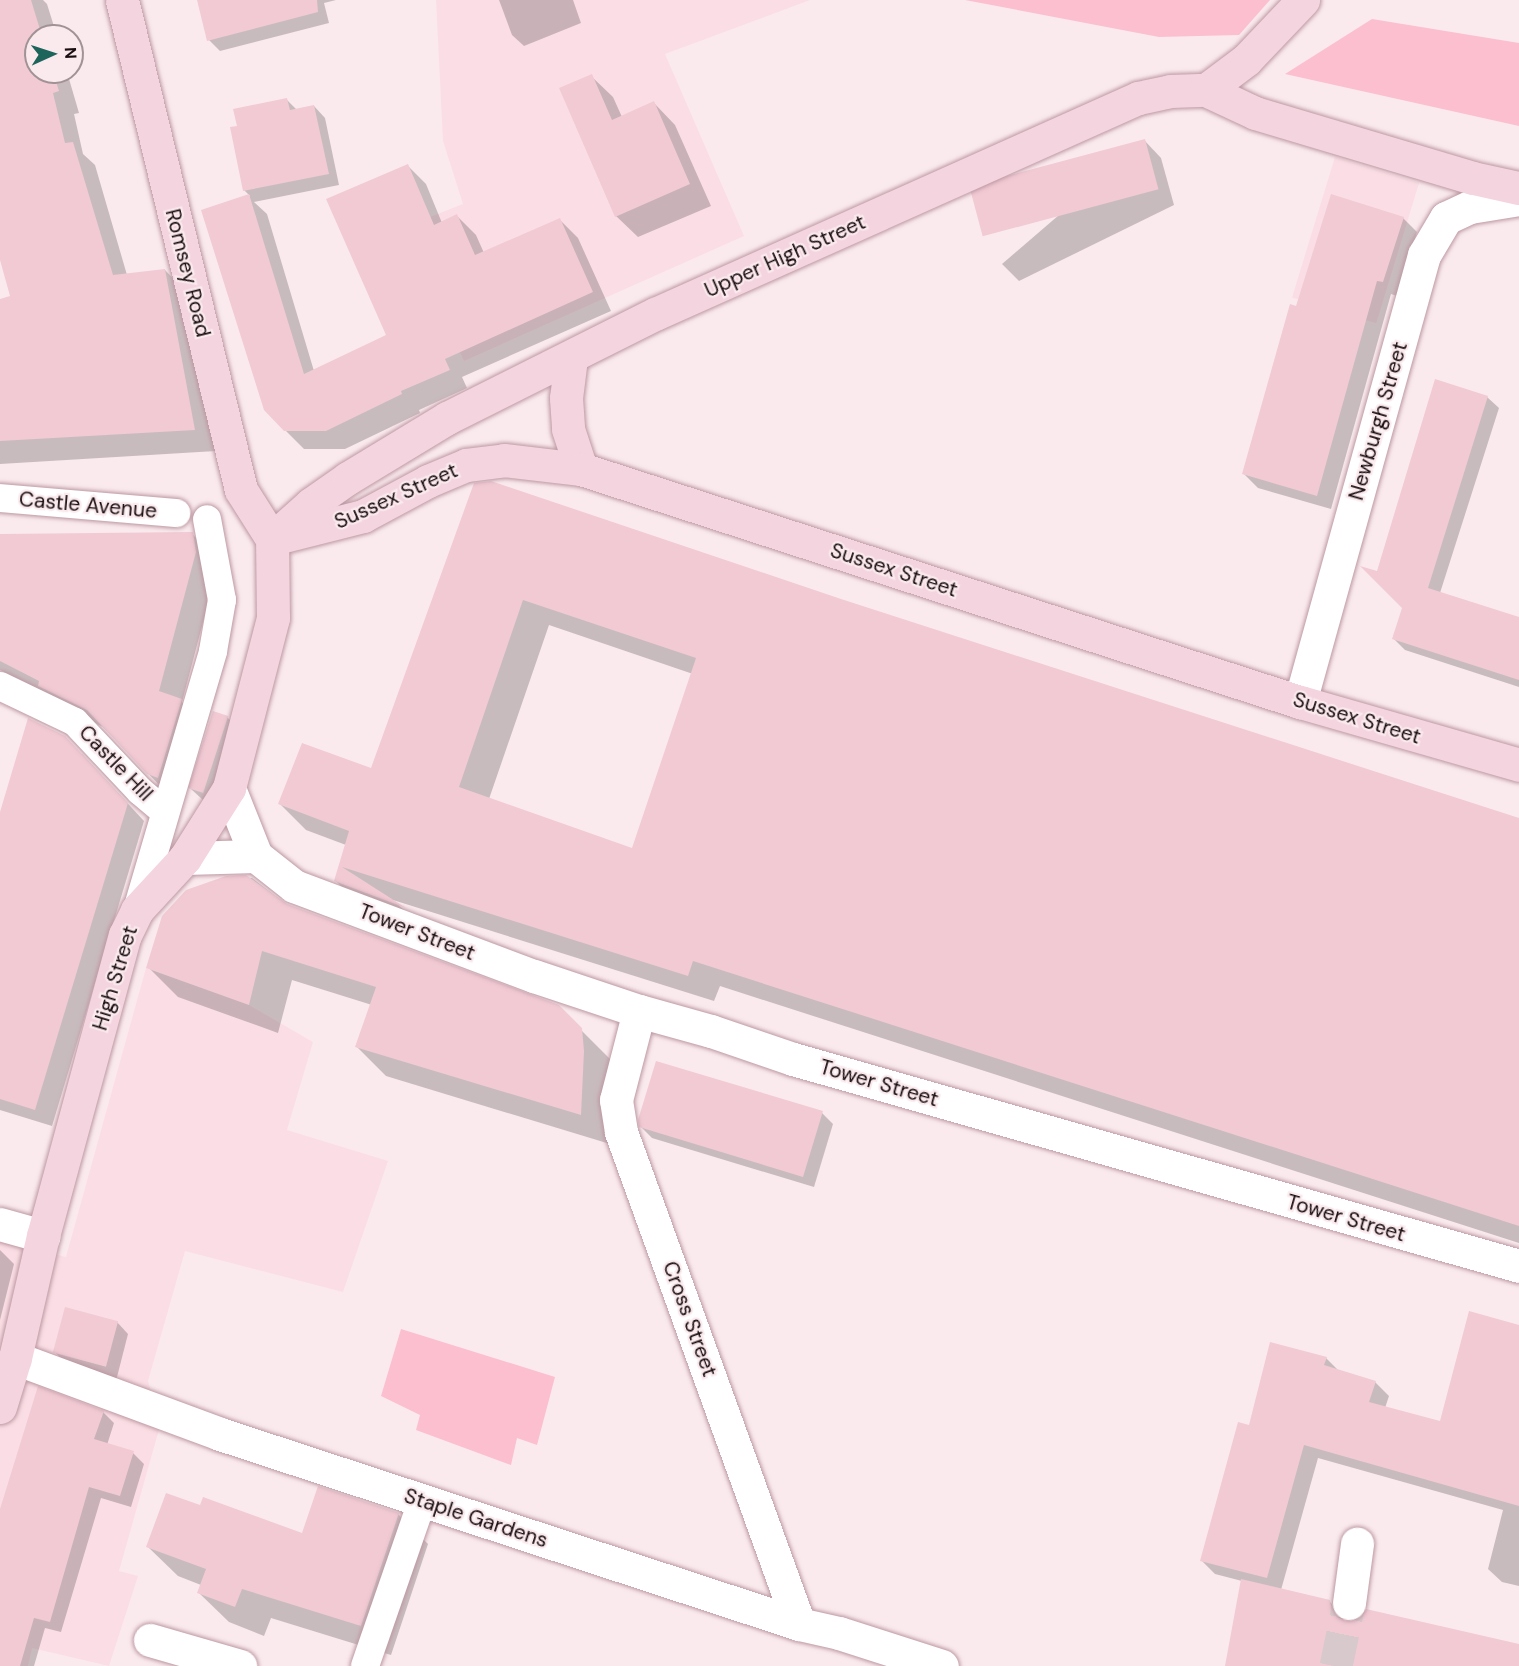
<!DOCTYPE html>
<html>
<head>
<meta charset="utf-8">
<style>
  body { margin:0 }
  #map { position:relative; width:1519px; height:1666px; overflow:hidden; background:#faeaee; font-family:"DM Sans",sans-serif }
  div>[style] { position:absolute }
  [style*='--x'] { left:calc(var(--x)*1px); top:calc(var(--y)*1px); width:calc(var(--w)*1px); rotate:calc(var(--a)*1deg) }
  .built>* { inset:0; background:#fbdee5; transform-origin:0 0 }
  .green>* { inset:0; background:#fcbfd0 }
  .shadow>* { inset:0; background:#0003 }
  .building>* { inset:0; background:#f1cad4; transform-origin:0 0 }
  .minor-tunnel>* { height:33px; margin-top:-16.5px; transform-origin:0; background:repeating-linear-gradient(90deg,#d8c9cd 0 33px,transparent 0 49px) }
  .roads { filter:drop-shadow(0 0 2px #bd98a2) drop-shadow(0 0 2px #bd98a2) }
  .pedestrian>* { height:28px; margin:-14px; padding:0 14px; transform-origin:14px; border-radius:14px; background:#fff }
  .minor>* { height:33px; margin:-16.5px; padding:0 16.5px; transform-origin:16.5px; border-radius:16.5px; background:#fff }
  .secondary>* { height:33px; margin:-16.5px; padding:0 16.5px; transform-origin:16.5px; border-radius:16.5px; background:#f4d4df }
  span { translate:-50% -50%; white-space:nowrap; text-align:center; line-height:1.15; -webkit-text-stroke:4.5px #faeaee; paint-order:stroke }
  .street-label { font-size:21px; color:#190d10 }
  .north { position:absolute; left:24px; top:24px; width:60px; height:60px; box-sizing:border-box; background:#faeaee; border:2px solid #a09295; border-radius:50%; rotate:87deg; font-size:16px; font-weight:700; line-height:24px; text-align:center; color:#190d10 }
  .north::after { content:''; display:block; margin:auto; width:21px; height:27px; background:#1d655a; clip-path:polygon(50% 0,100% 100%,50% 72%,0 100%) }
</style>
</head>
<body>
<div id="map">
  <div class="built">
    <i style="clip-path:polygon(436px 0,810px 0,665px 54px,744px 236px,464px 361px,405px 227px,463px 204px,443px 141px)"></i>
    <i style="left:1335px;top:157px;width:88px;height:147px;rotate:17deg"></i>
    <i style="clip-path:polygon(146px 968px,249px 1005px,313px 1042px,287px 1130px,388px 1161px,343px 1292px,185px 1251px,148px 1381px,160px 1426px,119px 1571px,138px 1576px,109px 1666px,32px 1648px,28px 1666px,0 1666px,0 1241px,66px 1257px)"></i>
  </div>
  <div class="green">
    <i style="clip-path:polygon(965px 0,1270px 0,1239px 35px,1159px 37px)"></i>
    <i style="clip-path:polygon(1372px 19px,1519px 43px,1519px 126px,1285px 74px)"></i>
    <i style="clip-path:polygon(401px 1329px,555px 1377px,537px 1445px,517px 1438px,511px 1465px,416px 1430px,420px 1415px,381px 1396px)"></i>
  </div>
  <div class="shadow">
    <i style="clip-path:polygon(0 0,43px 0,47px 4px,57px 36px,36px 36px,36px 72px,67px 72px,79px 113px,74px 114px,83px 154px,95px 165px,127px 275px,165px 270px,186px 292px,216px 451px,0 464px,0 300px,12px 297px,0 255px)"></i>
    <i style="clip-path:polygon(199px 0,336px 0,324px 3px,329px 23px,220px 51px,209px 40px)"></i>
    <i style="clip-path:polygon(499px 0,573px 0,581px 23px,524px 46px,512px 35px)"></i>
    <i style="clip-path:polygon(591px 76px,613px 97px,622px 117px,654px 103px,675px 125px,711px 206px,638px 237px,616px 216px)"></i>
    <i style="clip-path:polygon(287px 100px,297px 110px,314px 106px,325px 118px,339px 185px,254px 202px,267px 214px,314px 371px,388px 336px,407px 165px,426px 184px,442px 223px,457px 216px,476px 235px,484px 253px,560px 220px,578px 238px,611px 311px,462px 377px,467px 388px,419px 410px,420px 413px,345px 449px,304px 449px,285px 430px,203px 211px,250px 196px,244px 190px,239px 127px)"></i>
    <i style="clip-path:polygon(1145px 141px,1161px 158px,1174px 205px,1019px 281px,1002px 264px)"></i>
    <i style="clip-path:polygon(1403px 218px,1417px 232px,1397px 296px,1391px 294px,1331px 509px,1258px 488px,1244px 474px,1297px 308px)"></i>
    <i style="clip-path:polygon(1487px 397px,1499px 408px,1440px 593px,1519px 619px,1519px 687px,1405px 650px,1394px 639px,1403px 607px,1378px 573px)"></i>
    <i style="clip-path:polygon(evenodd,475px 484px,1519px 820px,1519px 1243px,720px 986px,714px 1001px,393px 900px,427px 931px,361px 907px,335px 880px,346px 845px,306px 830px,280px 804px,372px 770px,475px 484px,549px 625px,693px 674px,633px 850px,489px 799px,549px 625px)"></i>
    <i style="clip-path:polygon(192px 534px,213px 554px,216px 573px,182px 702px,201px 721px,169px 795px,103px 727px,60px 706px,48px 694px,0 670px,0 535px)"></i>
    <i style="clip-path:polygon(227px 717px,239px 729px,214px 804px,203px 800px,191px 789px)"></i>
    <i style="clip-path:polygon(82px 754px,144px 821px,52px 1126px,0 1110px,0 815px)"></i>
    <i style="clip-path:polygon(226px 877px,252px 878px,287px 905px,558px 1007px,611px 1060px,610px 1144px,386px 1076px,357px 1047px,372px 1005px,292px 980px,278px 1033px,178px 997px,148px 967px,187px 892px)"></i>
    <i style="clip-path:polygon(822px 1113px,833px 1124px,814px 1187px,652px 1138px,641px 1127px)"></i>
    <i style="clip-path:polygon(0 1250px,14px 1264px,0 1320px)"></i>
    <i style="clip-path:polygon(117px 1322px,128px 1334px,116px 1381px,65px 1363px,54px 1351px)"></i>
    <i style="clip-path:polygon(1519px 1326px,1519px 1586px,1502px 1582px,1488px 1569px,1503px 1510px,1318px 1458px,1281px 1590px,1330px 1602px,1343px 1615px,1344px 1622px,1519px 1645px,1519px 1666px,1226px 1666px,1242px 1581px,1215px 1574px,1202px 1561px,1250px 1427px,1326px 1358px,1339px 1371px,1375px 1382px,1389px 1396px,1385px 1408px,1441px 1422px)"></i>
    <i style="clip-path:polygon(103px 1412px,114px 1423px,107px 1445px,133px 1453px,144px 1464px,131px 1507px,101px 1498px,61px 1632px,45px 1628px,34px 1666px,0 1666px,0 1520px)"></i>
    <i style="clip-path:polygon(200px 1507px,303px 1535px,398px 1514px,428px 1544px,391px 1655px,271px 1618px,264px 1636px,229px 1622px,199px 1593px,201px 1585px,178px 1576px,148px 1547px)"></i>
  </div>
  <div class="building">
    <i style="clip-path:polygon(0 0,31px 0,42px 36px,36px 36px,36px 72px,53px 72px,59px 91px,53px 93px,65px 143px,73px 142px,113px 275px,165px 269px,195px 430px,0 441px,0 299px,10px 296px,0 260px)"></i>
    <i style="clip-path:polygon(197px 0,317px 0,318px 12px,207px 41px)"></i>
    <i style="clip-path:polygon(592px 74px,612px 120px,654px 101px,690px 184px,615px 217px,559px 88px)"></i>
    <i style="clip-path:polygon(287px 98px,290px 110px,314px 105px,329px 174px,243px 191px,230px 127px,237px 126px,233px 109px)"></i>
    <i style="left:1145px;top:139px;width:52px;height:182px;rotate:75deg"></i>
    <i style="clip-path:polygon(408px 164px,434px 225px,457px 214px,475px 255px,560px 218px,593px 292px,445px 359px,450px 370px,401px 391px,402px 394px,326px 431px,284px 431px,264px 410px,201px 210px,249px 194px,304px 374px,386px 335px,326px 199px)"></i>
    <i style="clip-path:polygon(1331px 194px,1404px 217px,1383px 282px,1377px 281px,1317px 496px,1242px 474px,1290px 304px,1296px 306px)"></i>
    <i style="clip-path:polygon(1435px 379px,1488px 396px,1428px 588px,1519px 617px,1519px 680px,1392px 639px,1402px 608px,1360px 566px,1377px 571px)"></i>
    <i style="clip-path:polygon(evenodd,491px 481px,841px 599px,1519px 818px,1519px 1226px,693px 961px,688px 976px,342px 867px,406px 908px,334px 881px,349px 831px,278px 804px,302px 743px,371px 768px,474px 483px,491px 481px,523px 600px,696px 658px,632px 848px,459px 787px,523px 600px)"></i>
    <i style="clip-path:polygon(193px 532px,196px 552px,159px 691px,182px 699px,158px 778px,147px 774px,87px 710px,38px 686px,39px 681px,0 661px,0 534px)"></i>
    <i style="left:213px;top:711px;width:16px;height:81px;rotate:18deg"></i>
    <i style="clip-path:polygon(28px 718px,65px 736px,128px 803px,35px 1110px,0 1099px,0 812px)"></i>
    <i style="clip-path:polygon(246px 875px,287px 904px,559px 1005px,582px 1028px,584px 1051px,581px 1115px,355px 1047px,376px 987px,262px 951px,249px 1005px,146px 968px,162px 916px,186px 890px,226px 876px)"></i>
    <i style="clip-path:polygon(656px 1061px,823px 1111px,803px 1177px,639px 1127px,638px 1120px)"></i>
    <i style="left:65px;top:1307px;width:55px;height:47px;rotate:15deg"></i>
    <i style="clip-path:polygon(1469px 1311px,1519px 1325px,1519px 1506px,1304px 1445px,1267px 1578px,1200px 1561px,1238px 1422px,1249px 1425px,1270px 1342px,1327px 1357px,1324px 1365px,1376px 1381px,1369px 1402px,1440px 1421px)"></i>
    <i style="clip-path:polygon(38px 1386px,104px 1411px,94px 1439px,134px 1451px,120px 1496px,89px 1487px,50px 1622px,34px 1618px,20px 1666px,0 1666px,0 1509px)"></i>
    <i style="clip-path:polygon(318px 1486px,399px 1513px,361px 1626px,242px 1589px,235px 1607px,197px 1593px,206px 1569px,146px 1547px,166px 1493px,200px 1505px,203px 1497px,302px 1533px)"></i>
    <i style="clip-path:polygon(1241px 1579px,1330px 1600px,1332px 1611px,1337px 1617px,1346px 1621px,1357px 1620px,1366px 1609px,1519px 1644px,1519px 1666px,1225px 1666px)"></i>
  </div>
  <div class="minor-tunnel">
    <i style="--x:1336;--y:1666;--w:64;--a:-78.3"></i>
  </div>
  <div class="roads">
    <div class="pedestrian">
      <i style="--x:0;--y:498;--w:177;--a:4.9"></i>
      <i style="--x:0;--y:686;--w:83;--a:25.6"></i>
      <i style="--x:75;--y:722;--w:95;--a:46.7"></i>
      <i style="--x:140;--y:791;--w:33;--a:40"></i>
      <i style="--x:137;--y:910;--w:270;--a:-73.6"></i>
      <i style="--x:213;--y:651;--w:52;--a:-80"></i>
      <i style="--x:222;--y:600;--w:82;--a:-100.5"></i>
      <i style="--x:365;--y:1666;--w:175;--a:-70.9"></i>
    </div>
    <div class="minor">
      <i style="--x:1300;--y:702;--w:464;--a:-74.5"></i>
      <i style="--x:1424;--y:255;--w:43;--a:-59.3"></i>
      <i style="--x:1446;--y:218;--w:26;--a:-25"></i>
      <i style="--x:1470;--y:207;--w:50;--a:-9.3"></i>
      <i style="--x:229;--y:788;--w:73;--a:68.3"></i>
      <i style="--x:185;--y:858;--w:71;--a:-1.6"></i>
      <i style="--x:256;--y:856;--w:48;--a:38.3"></i>
      <i style="--x:294;--y:886;--w:256;--a:20.6"></i>
      <i style="--x:534;--y:976;--w:111;--a:18.4"></i>
      <i style="--x:639;--y:1011;--w:75;--a:15.5"></i>
      <i style="--x:711;--y:1031;--w:87;--a:18.9"></i>
      <i style="--x:793;--y:1059;--w:755;--a:15.91"></i>
      <i style="--x:639;--y:1011;--w:92;--a:104.5"></i>
      <i style="--x:616;--y:1100;--w:32;--a:81"></i>
      <i style="--x:621;--y:1132;--w:523;--a:70.11"></i>
      <i style="--x:0;--y:1224;--w:45;--a:15.6"></i>
      <i style="--x:15;--y:1358;--w:219;--a:20.3"></i>
      <i style="--x:220;--y:1434;--w:609;--a:18.17"></i>
      <i style="--x:799;--y:1624;--w:41;--a:12.7"></i>
      <i style="--x:839;--y:1633;--w:108;--a:17.8"></i>
      <i style="--x:1349;--y:1603;--w:60;--a:-82.3"></i>
      <i style="--x:150;--y:1640;--w:94;--a:16.1"></i>
    </div>
    <div class="secondary">
      <i style="--x:122;--y:0;--w:504;--a:76.35"></i>
      <i style="--x:241;--y:490;--w:58;--a:57.7"></i>
      <i style="--x:1206;--y:90;--w:54;--a:25.1"></i>
      <i style="--x:1255;--y:113;--w:227;--a:16.6"></i>
      <i style="--x:1473;--y:178;--w:47;--a:12.3"></i>
      <i style="--x:571;--y:358;--w:40;--a:97.1"></i>
      <i style="--x:566;--y:398;--w:31;--a:86"></i>
      <i style="--x:568;--y:429;--w:42;--a:72"></i>
      <i style="--x:273;--y:538;--w:51;--a:-41.8"></i>
      <i style="--x:311;--y:504;--w:45;--a:-35.1"></i>
      <i style="--x:348;--y:478;--w:116;--a:-31.2"></i>
      <i style="--x:447;--y:418;--w:233;--a:-26.6"></i>
      <i style="--x:655;--y:314;--w:529;--a:-24.09"></i>
      <i style="--x:1138;--y:98;--w:33;--a:-12"></i>
      <i style="--x:1170;--y:91;--w:36;--a:-2"></i>
      <i style="--x:1206;--y:90;--w:50;--a:-36.9"></i>
      <i style="--x:1246;--y:60;--w:83;--a:-46.5"></i>
      <i style="--x:272;--y:539;--w:94;--a:-14.2"></i>
      <i style="--x:363;--y:516;--w:74;--a:-28.3"></i>
      <i style="--x:428;--y:481;--w:41;--a:-22.8"></i>
      <i style="--x:466;--y:465;--w:38;--a:-7"></i>
      <i style="--x:504;--y:460;--w:78;--a:6.7"></i>
      <i style="--x:581;--y:469;--w:756;--a:17.96"></i>
      <i style="--x:1300;--y:702;--w:228;--a:16"></i>
      <i style="--x:0;--y:1407;--w:51;--a:-73"></i>
      <i style="--x:15;--y:1358;--w:125;--a:-77.1"></i>
      <i style="--x:43;--y:1236;--w:312;--a:-74.8"></i>
      <i style="--x:125;--y:935;--w:28;--a:-64"></i>
      <i style="--x:137;--y:910;--w:71;--a:-47.3"></i>
      <i style="--x:185;--y:858;--w:83;--a:-57.8"></i>
      <i style="--x:229;--y:788;--w:176;--a:-75.5"></i>
      <i style="--x:273;--y:618;--w:79;--a:-90.7"></i>
    </div>
  </div>
  <div class="street-label">
    <span style="left:785px;top:256px;rotate:-24deg">Upper High Street</span>
    <span style="left:188px;top:273px;rotate:76deg">Romsey Road</span>
    <span style="left:1378px;top:421px;rotate:-74deg">Newburgh Street</span>
    <span style="left:396px;top:496px;rotate:-24deg">Sussex Street</span>
    <span style="left:88px;top:505px;rotate:5deg">Castle Avenue</span>
    <span style="left:894px;top:570px;rotate:18deg">Sussex Street</span>
    <span style="left:1357px;top:718px;rotate:17deg">Sussex Street</span>
    <span style="left:116px;top:763px;rotate:46deg">Castle Hill</span>
    <span style="left:417px;top:932px;rotate:21deg">Tower Street</span>
    <span style="left:115px;top:978px;rotate:-73deg">High Street</span>
    <span style="left:879px;top:1083px;rotate:16deg">Tower Street</span>
    <span style="left:1346px;top:1218px;rotate:16deg">Tower Street</span>
    <span style="left:690px;top:1319px;rotate:70deg">Cross Street</span>
    <span style="left:476px;top:1518px;rotate:18deg">Staple Gardens</span>
  </div>
  <div class="north">N</div>
</div>
</body>
</html>
